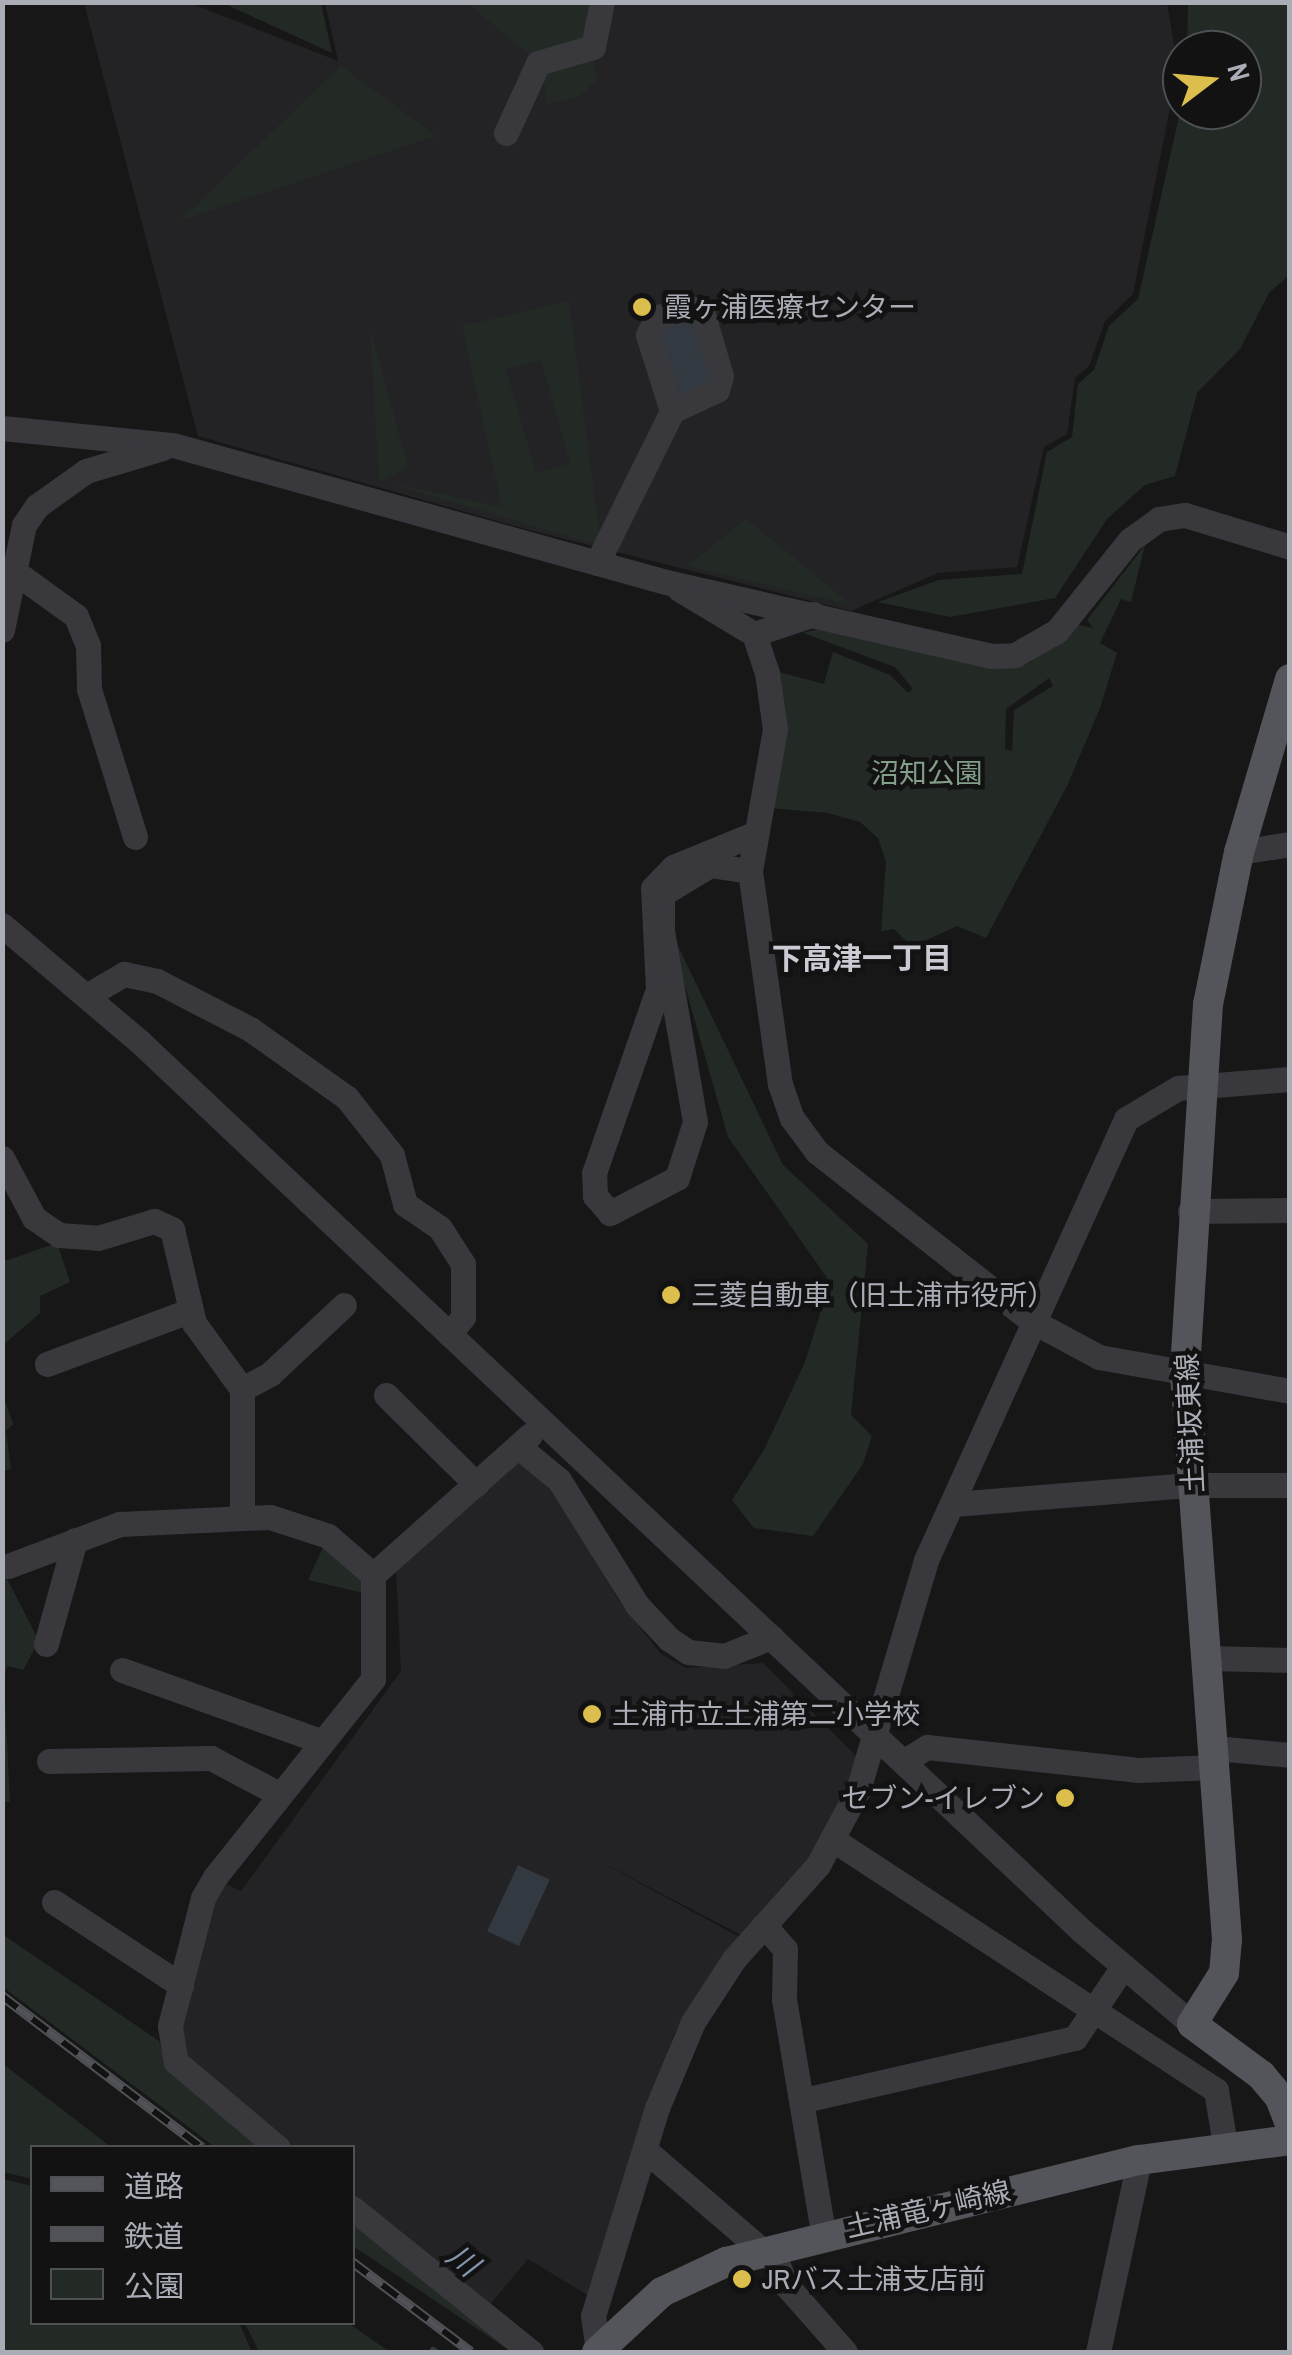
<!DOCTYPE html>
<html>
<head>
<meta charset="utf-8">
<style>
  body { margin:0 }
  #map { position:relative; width:1292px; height:2355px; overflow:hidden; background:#171718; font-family:"Archivo Narrow","Noto Sans JP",sans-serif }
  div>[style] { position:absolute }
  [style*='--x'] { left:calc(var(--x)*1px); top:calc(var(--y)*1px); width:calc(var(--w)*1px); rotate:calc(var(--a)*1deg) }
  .built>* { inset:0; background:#232325 }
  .green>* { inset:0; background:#232a25 }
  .water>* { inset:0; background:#333941; transform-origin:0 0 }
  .stream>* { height:6px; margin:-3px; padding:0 3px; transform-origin:3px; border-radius:3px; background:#333941 }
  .minor>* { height:25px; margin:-12.5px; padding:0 12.5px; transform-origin:12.5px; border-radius:12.5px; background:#38383d }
  .major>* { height:30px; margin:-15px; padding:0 15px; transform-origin:15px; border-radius:15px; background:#54555b }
  .rail>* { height:10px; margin-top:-5px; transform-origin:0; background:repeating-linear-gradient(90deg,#121213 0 19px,#515257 0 38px); box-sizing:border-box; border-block:2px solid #515257 }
  .dots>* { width:28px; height:28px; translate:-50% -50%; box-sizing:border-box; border:5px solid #121213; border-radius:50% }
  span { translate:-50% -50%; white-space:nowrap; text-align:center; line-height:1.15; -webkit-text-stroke:9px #121213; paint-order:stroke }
  .poi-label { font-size:28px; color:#aaacb6 }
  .left { translate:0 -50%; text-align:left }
  .right { translate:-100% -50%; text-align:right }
  .park-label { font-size:28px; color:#849f89 }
  .street-label { font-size:28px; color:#aaacb6 }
  .neighbourhood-label { font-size:30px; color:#cbccd3; font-weight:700 }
  .water-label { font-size:30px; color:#8695ad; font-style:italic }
  .frame { position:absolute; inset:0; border:5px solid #aaacb6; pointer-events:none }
  .legend { position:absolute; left:30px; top:2145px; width:325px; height:180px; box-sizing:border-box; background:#121213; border:2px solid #4f5054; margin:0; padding:12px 18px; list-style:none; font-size:30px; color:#aaacb6 }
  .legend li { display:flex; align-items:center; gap:20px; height:50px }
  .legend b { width:50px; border:2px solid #4f5054 }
  .north { position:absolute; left:1162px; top:30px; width:100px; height:100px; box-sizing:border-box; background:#121213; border:2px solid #4f5054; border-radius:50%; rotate:74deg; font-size:28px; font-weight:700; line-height:40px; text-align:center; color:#aaacb6 }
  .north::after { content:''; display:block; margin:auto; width:35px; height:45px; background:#dbbe4c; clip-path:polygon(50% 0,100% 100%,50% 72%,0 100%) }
</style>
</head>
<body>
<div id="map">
  <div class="built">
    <i style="clip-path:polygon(84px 3px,190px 3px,338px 61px,325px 3px,1167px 3px,1178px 68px,1133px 294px,1105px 321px,1089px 366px,1075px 378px,1067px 434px,1044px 447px,1017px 567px,938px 573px,851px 611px,533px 531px,198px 436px)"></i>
    <i style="clip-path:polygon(521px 1460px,560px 1499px,619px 1601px,661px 1654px,686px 1668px,763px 1663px,856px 1756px,849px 1789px,810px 1859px,743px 1936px,595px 1859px,741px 1938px,674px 2034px,589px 2296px,528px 2259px,488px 2307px,353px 2199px,352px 2148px,288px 2147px,190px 2070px,180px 2030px,213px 1901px,226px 1884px,241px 1891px,401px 1671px,396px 1569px)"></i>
  </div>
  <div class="green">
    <i style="clip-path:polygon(223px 3px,321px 3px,332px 53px)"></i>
    <i style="clip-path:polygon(467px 3px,596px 3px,589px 44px,535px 59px)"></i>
    <i style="clip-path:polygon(1188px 3px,1289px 3px,1289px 275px,1269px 293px,1240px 349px,1197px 393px,1175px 476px,1145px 485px,1107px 519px,1055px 598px,950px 617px,878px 602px,939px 580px,1022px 574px,1047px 452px,1072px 437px,1078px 384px,1094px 370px,1109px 326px,1138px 299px,1182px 103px,1182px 110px,1242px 110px,1242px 50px,1187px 50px)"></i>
    <i style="clip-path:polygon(594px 53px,596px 80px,581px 95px,547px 104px,542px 67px)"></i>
    <i style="clip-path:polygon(341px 66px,436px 136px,179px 221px)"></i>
    <i style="clip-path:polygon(evenodd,569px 301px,601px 546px,379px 480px,370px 328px,408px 467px,381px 481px,502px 507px,462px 326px,569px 301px,541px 360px,570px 463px,536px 473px,506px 369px,541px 360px)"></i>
    <i style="clip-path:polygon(746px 519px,852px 605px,687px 566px)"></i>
    <i style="clip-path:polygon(evenodd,1145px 545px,1131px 602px,1121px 599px,1100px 643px,1117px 653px,1100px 708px,1067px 786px,986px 938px,957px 926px,912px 947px,894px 929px,881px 931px,886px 862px,878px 838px,860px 822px,828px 813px,769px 808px,779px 672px,824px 684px,833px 652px,890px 675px,908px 693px,913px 689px,895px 667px,803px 633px,818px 629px,983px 666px,1029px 663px,1078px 625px,1093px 628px,1087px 620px,1145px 545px,1049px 678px,1053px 686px,1014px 710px,1012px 751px,1005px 749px,1006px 709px,1049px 678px)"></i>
    <i style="clip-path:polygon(667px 923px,783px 1165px,868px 1244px,851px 1415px,872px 1436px,863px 1464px,813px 1536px,754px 1528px,732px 1500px,764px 1450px,805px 1362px,830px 1282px,728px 1137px)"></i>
    <i style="clip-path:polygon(57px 1243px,70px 1282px,40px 1296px,40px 1313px,3px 1345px,2px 1262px)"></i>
    <i style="clip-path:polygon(2px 1392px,13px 1424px,6px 1431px,11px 1469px,3px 1471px)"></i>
    <i style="clip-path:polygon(325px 1543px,366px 1577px,363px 1593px,308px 1580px)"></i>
    <i style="clip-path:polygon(2px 1569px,39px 1641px,23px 1670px,7px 1666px,4px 1680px,10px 1802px,2px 1802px)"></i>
    <i style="clip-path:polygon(2px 1934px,159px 2041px,167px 2069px,261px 2147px,215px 2147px,3px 1987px)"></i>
    <i style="clip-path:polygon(2px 2064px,3px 2064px,111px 2147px,32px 2148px,32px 2179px,3px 2172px)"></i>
    <i style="clip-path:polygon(3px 2179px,32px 2186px,32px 2322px,239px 2323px,252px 2352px,3px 2352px)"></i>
    <i style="clip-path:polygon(352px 2222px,512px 2352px,353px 2246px)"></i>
    <i style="clip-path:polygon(245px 2323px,348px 2323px,390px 2352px,259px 2352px)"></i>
  </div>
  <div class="water">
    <i style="clip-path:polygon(689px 314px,716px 376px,674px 405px,653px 336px,661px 322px)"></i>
    <i style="left:518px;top:1865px;width:35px;height:73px;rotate:25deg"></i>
  </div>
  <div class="stream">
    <i style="--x:433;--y:2350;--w:4;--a:34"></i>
  </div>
  <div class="minor">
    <i style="--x:506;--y:133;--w:77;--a:-65.4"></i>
    <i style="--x:538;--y:63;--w:57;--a:-16.2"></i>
    <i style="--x:593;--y:47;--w:46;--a:-78.7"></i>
    <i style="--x:2;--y:428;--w:172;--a:5.7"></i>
    <i style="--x:173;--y:445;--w:512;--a:15.53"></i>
    <i style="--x:666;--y:582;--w:333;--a:12.8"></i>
    <i style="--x:991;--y:656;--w:24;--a:-2"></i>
    <i style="--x:1015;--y:655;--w:48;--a:-29.7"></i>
    <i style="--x:1057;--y:631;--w:117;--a:-51.3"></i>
    <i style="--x:1130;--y:540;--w:36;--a:-36"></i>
    <i style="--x:1159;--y:519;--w:26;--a:-9"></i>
    <i style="--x:1185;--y:515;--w:110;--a:16.9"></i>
    <i style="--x:597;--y:563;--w:169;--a:-63.7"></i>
    <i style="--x:672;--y:411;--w:80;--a:-107.5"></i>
    <i style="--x:648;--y:335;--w:20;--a:-63"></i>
    <i style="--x:657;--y:317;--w:34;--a:-15"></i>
    <i style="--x:690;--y:308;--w:17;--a:36"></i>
    <i style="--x:704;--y:318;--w:60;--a:73.7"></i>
    <i style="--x:721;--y:376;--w:15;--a:106"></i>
    <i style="--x:717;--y:390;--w:50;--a:155"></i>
    <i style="--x:15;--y:572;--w:75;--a:35.8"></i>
    <i style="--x:76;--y:616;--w:31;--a:68"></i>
    <i style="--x:88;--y:645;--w:44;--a:88.7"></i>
    <i style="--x:89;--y:689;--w:155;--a:72.7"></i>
    <i style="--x:679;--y:589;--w:87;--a:31"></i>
    <i style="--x:754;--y:634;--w:41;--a:71.6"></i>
    <i style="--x:767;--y:673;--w:57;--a:81.9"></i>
    <i style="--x:775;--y:729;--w:144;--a:100"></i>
    <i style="--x:750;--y:871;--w:215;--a:82"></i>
    <i style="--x:780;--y:1084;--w:36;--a:71"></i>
    <i style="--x:792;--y:1118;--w:42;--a:53.7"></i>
    <i style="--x:817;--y:1152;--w:273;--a:38.2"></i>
    <i style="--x:1032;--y:1321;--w:76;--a:28.2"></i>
    <i style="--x:1099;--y:1357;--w:194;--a:10.1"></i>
    <i style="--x:2;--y:630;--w:107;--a:-78.2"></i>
    <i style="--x:24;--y:525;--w:23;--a:-56"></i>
    <i style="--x:37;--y:506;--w:60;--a:-35.5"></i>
    <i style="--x:86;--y:471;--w:80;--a:-16.6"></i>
    <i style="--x:754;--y:634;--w:63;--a:-18.4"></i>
    <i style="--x:1239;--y:852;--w:52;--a:-8.9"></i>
    <i style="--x:750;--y:871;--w:40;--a:-171.5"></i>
    <i style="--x:710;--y:865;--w:56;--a:148.9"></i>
    <i style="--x:662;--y:894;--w:37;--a:90"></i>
    <i style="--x:662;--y:931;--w:194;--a:80.2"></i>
    <i style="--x:695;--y:1122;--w:59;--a:107.8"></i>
    <i style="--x:677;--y:1178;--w:76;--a:152.4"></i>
    <i style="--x:610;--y:1213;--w:23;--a:-131"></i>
    <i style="--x:595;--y:1196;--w:23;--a:-92"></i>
    <i style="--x:594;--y:1173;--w:195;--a:-70.8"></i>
    <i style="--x:658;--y:989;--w:101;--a:-92.8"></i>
    <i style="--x:653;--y:888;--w:29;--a:-46"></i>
    <i style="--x:673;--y:867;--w:87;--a:-22.2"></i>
    <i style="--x:2;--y:925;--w:181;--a:40.3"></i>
    <i style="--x:140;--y:1042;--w:1295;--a:43.34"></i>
    <i style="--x:1082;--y:1931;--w:144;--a:40.2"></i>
    <i style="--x:88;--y:995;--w:42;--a:-30.3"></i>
    <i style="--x:124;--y:974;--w:34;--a:12"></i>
    <i style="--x:157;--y:981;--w:105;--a:27.3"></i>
    <i style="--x:250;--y:1029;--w:119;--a:35.4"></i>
    <i style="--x:347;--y:1098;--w:73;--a:51.7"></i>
    <i style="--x:392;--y:1155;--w:51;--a:75.1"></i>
    <i style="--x:405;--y:1204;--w:42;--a:34.4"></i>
    <i style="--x:440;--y:1228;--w:43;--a:57.4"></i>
    <i style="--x:463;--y:1264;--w:53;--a:90"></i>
    <i style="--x:463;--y:1317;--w:22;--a:129"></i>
    <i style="--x:2;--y:1158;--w:68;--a:61.9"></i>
    <i style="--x:34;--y:1218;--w:30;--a:34"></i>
    <i style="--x:59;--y:1235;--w:39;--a:4"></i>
    <i style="--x:98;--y:1238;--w:59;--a:-16.9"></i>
    <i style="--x:154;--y:1221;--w:20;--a:24"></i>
    <i style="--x:172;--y:1229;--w:97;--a:76.8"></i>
    <i style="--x:194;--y:1323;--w:82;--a:54"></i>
    <i style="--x:242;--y:1389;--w:128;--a:90"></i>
    <i style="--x:1190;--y:1211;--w:100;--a:-0.6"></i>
    <i style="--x:47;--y:1364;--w:152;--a:-20.5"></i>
    <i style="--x:242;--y:1389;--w:32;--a:-28"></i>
    <i style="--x:270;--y:1374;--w:101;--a:-43"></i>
    <i style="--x:386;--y:1395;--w:127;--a:44.7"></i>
    <i style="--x:519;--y:1447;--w:52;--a:39.5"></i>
    <i style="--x:559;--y:1480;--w:147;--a:58"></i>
    <i style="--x:637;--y:1605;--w:47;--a:46.7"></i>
    <i style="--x:669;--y:1639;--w:23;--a:34"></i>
    <i style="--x:688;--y:1652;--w:36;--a:6"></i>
    <i style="--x:724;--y:1656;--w:51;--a:-22"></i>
    <i style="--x:954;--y:1504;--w:239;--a:-4.6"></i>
    <i style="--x:1192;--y:1485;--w:98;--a:0"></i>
    <i style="--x:8;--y:1566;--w:120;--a:-20.6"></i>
    <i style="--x:120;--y:1524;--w:150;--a:-2.7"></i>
    <i style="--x:270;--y:1517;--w:61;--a:18.1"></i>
    <i style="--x:328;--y:1536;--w:60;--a:40.9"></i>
    <i style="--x:373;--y:1575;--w:104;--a:90"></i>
    <i style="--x:373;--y:1679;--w:253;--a:128.6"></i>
    <i style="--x:215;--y:1877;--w:24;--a:120"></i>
    <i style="--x:203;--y:1898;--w:132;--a:104.5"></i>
    <i style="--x:170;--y:2026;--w:36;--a:81"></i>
    <i style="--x:176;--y:2062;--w:133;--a:40.1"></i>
    <i style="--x:373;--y:1575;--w:210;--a:-41.7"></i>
    <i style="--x:46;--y:1644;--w:108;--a:-74.4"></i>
    <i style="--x:1206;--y:1658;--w:84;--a:1.4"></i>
    <i style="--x:122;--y:1670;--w:210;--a:19.7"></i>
    <i style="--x:1215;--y:1748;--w:75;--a:5.3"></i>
    <i style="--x:906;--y:1760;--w:25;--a:-32"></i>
    <i style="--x:927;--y:1747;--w:213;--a:6.2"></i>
    <i style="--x:1139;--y:1770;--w:77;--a:-2.2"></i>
    <i style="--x:49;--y:1761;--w:162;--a:-1.1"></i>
    <i style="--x:211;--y:1758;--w:77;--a:27.9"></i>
    <i style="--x:832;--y:1839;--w:459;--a:33.2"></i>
    <i style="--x:1216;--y:2090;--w:56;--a:80.7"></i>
    <i style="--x:54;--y:1902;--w:152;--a:33.2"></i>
    <i style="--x:764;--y:1925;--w:32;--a:49"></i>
    <i style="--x:785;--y:1949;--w:50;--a:91.1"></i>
    <i style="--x:784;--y:1999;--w:237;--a:80.5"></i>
    <i style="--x:804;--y:2100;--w:278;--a:-12.9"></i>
    <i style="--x:1075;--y:2038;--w:84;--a:-56.1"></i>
    <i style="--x:645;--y:2150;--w:174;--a:40.6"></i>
    <i style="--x:777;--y:2263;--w:24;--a:68"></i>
    <i style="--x:786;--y:2285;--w:89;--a:48.6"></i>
    <i style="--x:352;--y:2208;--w:230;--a:38.8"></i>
    <i style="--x:598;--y:2351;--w:35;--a:-98"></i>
    <i style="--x:593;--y:2316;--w:218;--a:-72.9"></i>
    <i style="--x:657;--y:2108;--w:93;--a:-67.3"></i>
    <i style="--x:693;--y:2022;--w:75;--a:-56.9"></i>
    <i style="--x:734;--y:1959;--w:126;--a:-48.2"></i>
    <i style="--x:818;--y:1865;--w:85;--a:-61.9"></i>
    <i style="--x:858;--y:1790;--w:240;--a:-73.5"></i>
    <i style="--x:926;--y:1560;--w:484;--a:-65.6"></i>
    <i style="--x:1126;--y:1119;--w:61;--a:-30.8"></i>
    <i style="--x:1178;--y:1088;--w:112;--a:-4.6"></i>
    <i style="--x:1098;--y:2352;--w:196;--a:-77.9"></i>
  </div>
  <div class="major">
    <i style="--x:1290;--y:679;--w:180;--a:106.4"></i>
    <i style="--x:1239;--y:852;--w:155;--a:101.5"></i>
    <i style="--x:1208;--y:1004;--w:370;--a:93.6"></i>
    <i style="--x:1185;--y:1373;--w:568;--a:85.76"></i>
    <i style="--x:1227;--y:1939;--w:34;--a:95"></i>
    <i style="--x:1224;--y:1973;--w:60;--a:122.1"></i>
    <i style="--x:1192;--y:2024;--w:86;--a:36.5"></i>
    <i style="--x:1261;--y:2075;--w:30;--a:50"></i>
    <i style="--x:1280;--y:2098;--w:28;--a:69"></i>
    <i style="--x:597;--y:2352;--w:88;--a:-42.7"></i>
    <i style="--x:662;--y:2292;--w:71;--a:-25.1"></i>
    <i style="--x:726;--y:2262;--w:425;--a:-13.9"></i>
    <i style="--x:1139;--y:2160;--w:152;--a:-7.5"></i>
  </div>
  <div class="rail">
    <i style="--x:2;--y:1996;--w:251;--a:37.2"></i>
    <i style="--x:352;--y:2262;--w:149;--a:37.1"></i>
  </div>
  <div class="dots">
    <i style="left:642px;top:307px;background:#dbbe4c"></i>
    <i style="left:671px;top:1295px;background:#dbbe4c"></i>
    <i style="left:592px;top:1714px;background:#dbbe4c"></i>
    <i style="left:1065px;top:1798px;background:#dbbe4c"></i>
    <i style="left:742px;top:2279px;background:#dbbe4c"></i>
  </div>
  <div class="poi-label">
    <span class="left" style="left:664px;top:307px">霞ヶ浦医療センター</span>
    <span class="left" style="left:691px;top:1295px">三菱自動車（旧土浦市役所）</span>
    <span class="left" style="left:612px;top:1714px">土浦市立土浦第二小学校</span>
    <span class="right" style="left:1045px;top:1798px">セブン-イレブン</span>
    <span class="left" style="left:762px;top:2279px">JRバス土浦支店前</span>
  </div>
  <div class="park-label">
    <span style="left:927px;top:773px">沼知公園</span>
  </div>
  <div class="street-label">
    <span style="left:1190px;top:1423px;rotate:-93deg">土浦坂東線</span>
    <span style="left:928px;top:2209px;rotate:-13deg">土浦竜ヶ崎線</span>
  </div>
  <div class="neighbourhood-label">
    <span style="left:862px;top:958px">下高津一丁目</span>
  </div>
  <div class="water-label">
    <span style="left:463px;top:2260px;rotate:38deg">川</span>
  </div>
  <div class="frame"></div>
  <ul class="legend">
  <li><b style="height:12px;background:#54555b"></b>道路</li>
  <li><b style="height:12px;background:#515257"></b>鉄道</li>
  <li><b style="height:28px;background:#232a25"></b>公園</li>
  </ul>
  <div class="north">N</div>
</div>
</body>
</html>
